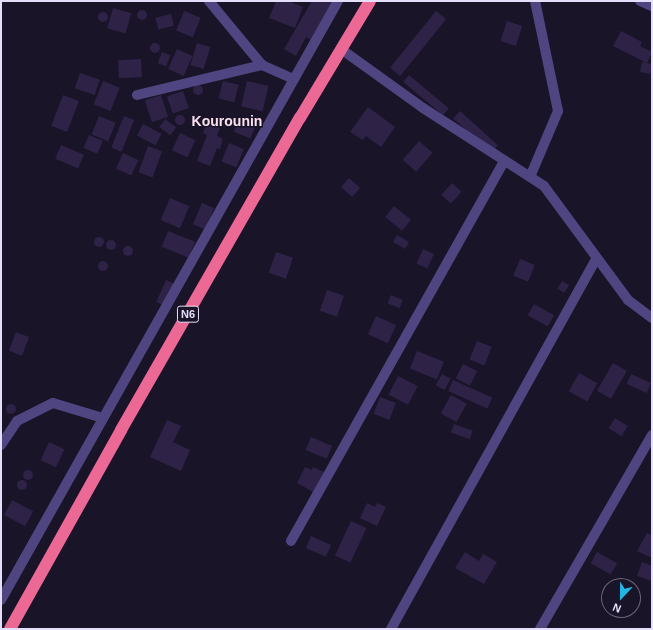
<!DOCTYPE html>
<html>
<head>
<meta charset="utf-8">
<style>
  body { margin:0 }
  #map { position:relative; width:653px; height:630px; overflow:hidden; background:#1a1428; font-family:Helvetica,sans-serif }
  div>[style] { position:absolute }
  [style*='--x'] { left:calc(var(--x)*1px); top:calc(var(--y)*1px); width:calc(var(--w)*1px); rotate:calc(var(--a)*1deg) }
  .building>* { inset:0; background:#2e2247; transform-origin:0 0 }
  .round { border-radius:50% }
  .minor>* { height:10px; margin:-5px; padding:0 5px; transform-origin:5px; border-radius:5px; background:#4f4581 }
  .highway>* { height:12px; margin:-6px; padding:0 6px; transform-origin:6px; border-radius:6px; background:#ec6996 }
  span { translate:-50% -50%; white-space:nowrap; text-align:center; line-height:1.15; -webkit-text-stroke:3px #1a1428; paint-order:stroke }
  .shield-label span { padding:1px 3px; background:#1a1428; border:1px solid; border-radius:3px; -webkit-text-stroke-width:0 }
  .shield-label { font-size:11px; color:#e6dffb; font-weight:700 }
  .quarter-label { font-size:14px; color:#fbe1ee; font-weight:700 }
  .frame { position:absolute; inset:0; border:2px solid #e6dffb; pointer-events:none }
  .north { position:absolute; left:601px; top:578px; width:40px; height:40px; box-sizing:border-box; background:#1a1428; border:1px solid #6c657c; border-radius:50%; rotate:202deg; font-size:11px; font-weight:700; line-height:16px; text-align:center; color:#e6dffb }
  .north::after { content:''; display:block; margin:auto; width:14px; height:18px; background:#23b6e3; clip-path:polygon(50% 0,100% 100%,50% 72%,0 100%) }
</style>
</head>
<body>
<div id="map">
  <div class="building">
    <i style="clip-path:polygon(276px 1px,288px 1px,303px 7px,295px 28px,269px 18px)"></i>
    <i style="clip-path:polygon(312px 1px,335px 1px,312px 41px,306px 37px,296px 56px,284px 49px)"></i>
    <i style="left:113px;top:8px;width:19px;height:21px;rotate:16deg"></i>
    <i class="round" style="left:137px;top:10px;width:10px;height:10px"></i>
    <i style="left:184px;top:11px;width:18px;height:21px;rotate:22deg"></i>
    <i style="left:436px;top:11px;width:13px;height:73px;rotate:39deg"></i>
    <i class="round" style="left:98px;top:12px;width:10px;height:10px"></i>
    <i style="left:171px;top:14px;width:12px;height:16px;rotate:76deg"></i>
    <i style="left:507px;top:21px;width:16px;height:21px;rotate:18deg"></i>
    <i style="clip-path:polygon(621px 31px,642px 42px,640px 46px,652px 52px,647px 63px,652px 64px,650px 74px,640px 72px,642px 62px,647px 63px,613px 46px)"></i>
    <i class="round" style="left:150px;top:43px;width:10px;height:10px"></i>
    <i style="left:197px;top:43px;width:14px;height:23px;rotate:17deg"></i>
    <i style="left:177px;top:49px;width:17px;height:22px;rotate:24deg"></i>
    <i style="left:162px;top:52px;width:9px;height:12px;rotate:21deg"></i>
    <i style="left:141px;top:59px;width:18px;height:23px;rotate:87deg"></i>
    <i style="left:80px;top:73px;width:21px;height:16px;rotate:19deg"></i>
    <i style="left:409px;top:75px;width:52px;height:9px;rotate:40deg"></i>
    <i style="left:103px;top:81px;width:18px;height:25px;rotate:22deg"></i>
    <i style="left:223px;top:81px;width:16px;height:18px;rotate:14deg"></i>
    <i style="left:247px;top:81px;width:22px;height:26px;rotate:13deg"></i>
    <i class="round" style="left:193px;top:85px;width:10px;height:10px"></i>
    <i style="left:183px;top:91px;width:18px;height:17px;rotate:71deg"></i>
    <i style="left:63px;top:95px;width:17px;height:33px;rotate:21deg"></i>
    <i style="left:161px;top:95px;width:23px;height:17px;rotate:72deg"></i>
    <i style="clip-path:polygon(368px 107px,395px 127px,381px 147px,366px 136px,363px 140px,350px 132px)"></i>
    <i style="left:460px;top:111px;width:51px;height:10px;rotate:42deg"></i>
    <i class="round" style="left:175px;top:115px;width:10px;height:10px"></i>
    <i style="left:99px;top:116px;width:18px;height:20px;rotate:22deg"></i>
    <i style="left:124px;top:116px;width:11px;height:34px;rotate:22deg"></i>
    <i style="left:240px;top:116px;width:18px;height:17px;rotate:22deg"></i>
    <i style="left:165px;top:119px;width:14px;height:10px;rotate:36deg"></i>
    <i style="clip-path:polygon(207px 122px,220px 128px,217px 136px,223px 139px,220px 149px,217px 148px,210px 166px,197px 161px,207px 135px,203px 133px)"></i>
    <i style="left:143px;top:124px;width:21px;height:13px;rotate:28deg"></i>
    <i style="left:180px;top:133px;width:17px;height:19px;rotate:25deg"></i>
    <i style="left:89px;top:135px;width:15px;height:14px;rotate:23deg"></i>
    <i style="left:419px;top:141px;width:18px;height:25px;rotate:41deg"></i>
    <i style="left:229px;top:143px;width:16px;height:20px;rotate:22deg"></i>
    <i style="left:61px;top:145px;width:25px;height:15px;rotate:23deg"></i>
    <i style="left:148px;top:146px;width:15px;height:28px;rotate:20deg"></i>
    <i style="left:123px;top:153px;width:17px;height:17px;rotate:25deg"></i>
    <i style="left:349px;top:178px;width:15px;height:12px;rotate:42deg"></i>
    <i style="left:452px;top:183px;width:13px;height:16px;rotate:42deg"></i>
    <i style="left:170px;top:198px;width:21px;height:24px;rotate:23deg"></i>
    <i style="left:202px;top:203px;width:13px;height:23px;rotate:23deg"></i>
    <i style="left:394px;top:206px;width:22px;height:14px;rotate:39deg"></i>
    <i style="left:168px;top:231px;width:29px;height:17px;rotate:22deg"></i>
    <i style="left:397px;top:235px;width:14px;height:8px;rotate:30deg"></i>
    <i class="round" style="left:94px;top:237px;width:10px;height:10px"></i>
    <i class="round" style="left:106px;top:240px;width:10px;height:10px"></i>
    <i class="round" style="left:123px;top:246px;width:10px;height:10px"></i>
    <i style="left:423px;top:249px;width:12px;height:16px;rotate:24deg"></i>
    <i style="left:276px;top:252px;width:18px;height:22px;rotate:19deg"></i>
    <i style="left:520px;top:259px;width:16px;height:18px;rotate:22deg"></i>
    <i class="round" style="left:98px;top:261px;width:10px;height:10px"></i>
    <i style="left:166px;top:280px;width:10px;height:24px;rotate:24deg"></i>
    <i style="left:562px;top:281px;width:8px;height:9px;rotate:30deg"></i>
    <i style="left:327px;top:290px;width:18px;height:22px;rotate:19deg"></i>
    <i style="left:391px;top:295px;width:13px;height:9px;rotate:23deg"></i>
    <i style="left:534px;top:304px;width:23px;height:13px;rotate:29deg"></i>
    <i style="left:376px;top:316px;width:22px;height:20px;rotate:24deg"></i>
    <i style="left:16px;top:332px;width:14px;height:20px;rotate:21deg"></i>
    <i style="left:477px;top:341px;width:16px;height:20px;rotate:22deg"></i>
    <i style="left:417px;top:351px;width:29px;height:19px;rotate:22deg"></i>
    <i style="left:613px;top:363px;width:16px;height:32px;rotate:30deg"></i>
    <i style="left:463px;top:364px;width:16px;height:16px;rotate:27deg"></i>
    <i style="left:579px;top:373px;width:21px;height:21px;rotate:29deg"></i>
    <i style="left:442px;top:374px;width:10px;height:13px;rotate:29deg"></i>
    <i style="left:631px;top:374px;width:22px;height:11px;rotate:24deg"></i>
    <i style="left:398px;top:376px;width:22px;height:21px;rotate:27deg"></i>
    <i style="left:453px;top:380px;width:43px;height:12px;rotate:24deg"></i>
    <i style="left:451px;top:395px;width:18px;height:21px;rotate:29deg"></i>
    <i style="left:380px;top:397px;width:17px;height:18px;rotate:21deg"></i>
    <i class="round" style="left:6px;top:404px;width:10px;height:10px"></i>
    <i style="left:615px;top:418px;width:15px;height:12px;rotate:32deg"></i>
    <i style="clip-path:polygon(167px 420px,181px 426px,173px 442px,190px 450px,181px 471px,150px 457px)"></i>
    <i style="left:454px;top:424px;width:20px;height:9px;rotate:20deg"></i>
    <i style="left:311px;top:437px;width:23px;height:14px;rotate:23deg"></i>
    <i style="left:49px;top:442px;width:17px;height:20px;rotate:25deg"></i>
    <i style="clip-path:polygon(305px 467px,312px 470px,313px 467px,324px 472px,313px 492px,297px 483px)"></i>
    <i class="round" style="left:23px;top:470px;width:10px;height:10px"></i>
    <i class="round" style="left:17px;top:480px;width:10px;height:10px"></i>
    <i style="left:12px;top:500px;width:24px;height:17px;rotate:28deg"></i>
    <i style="clip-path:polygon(367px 503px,375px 507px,377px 503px,386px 507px,377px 526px,360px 518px)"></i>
    <i style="left:351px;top:521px;width:17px;height:38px;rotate:25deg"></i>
    <i style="clip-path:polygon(647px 533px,652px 535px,652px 558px,637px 551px)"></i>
    <i style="left:311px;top:536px;width:22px;height:13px;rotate:24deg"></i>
    <i style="clip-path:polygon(465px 552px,479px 561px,483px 554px,497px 562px,484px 584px,455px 568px)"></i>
    <i style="left:597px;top:552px;width:23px;height:13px;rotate:29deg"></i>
    <i style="clip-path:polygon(642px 562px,652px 566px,652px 581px,637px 576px)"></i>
  </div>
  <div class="minor">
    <i style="--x:209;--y:1;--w:83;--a:50.4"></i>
    <i style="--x:262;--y:65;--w:35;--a:24"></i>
    <i style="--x:640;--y:1;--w:13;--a:23"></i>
    <i style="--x:341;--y:49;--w:101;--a:35.7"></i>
    <i style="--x:423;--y:108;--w:144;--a:32.8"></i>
    <i style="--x:544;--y:186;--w:142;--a:53.6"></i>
    <i style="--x:628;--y:300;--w:30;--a:37"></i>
    <i style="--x:137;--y:95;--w:129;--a:-13.5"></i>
    <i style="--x:530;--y:177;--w:72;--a:-67"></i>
    <i style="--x:558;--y:111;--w:112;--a:-101.8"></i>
    <i style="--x:1;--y:445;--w:29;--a:-56"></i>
    <i style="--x:17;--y:421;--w:40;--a:-26.6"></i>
    <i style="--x:53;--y:403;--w:52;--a:16.7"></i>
    <i style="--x:291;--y:541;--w:436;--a:-60.7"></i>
    <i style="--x:1;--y:600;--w:687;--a:-60.64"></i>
    <i style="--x:391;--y:629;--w:424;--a:-61"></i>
    <i style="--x:540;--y:629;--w:224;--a:-60"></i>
  </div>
  <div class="highway">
    <i style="--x:10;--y:629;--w:228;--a:-60.8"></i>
    <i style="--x:121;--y:430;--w:360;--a:-60.2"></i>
    <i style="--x:300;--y:118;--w:136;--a:-59.1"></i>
  </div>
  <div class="shield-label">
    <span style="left:188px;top:314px">N6</span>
  </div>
  <div class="quarter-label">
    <span style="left:227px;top:121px">Kourounin</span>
  </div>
  <div class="frame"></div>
  <div class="north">N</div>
</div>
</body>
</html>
